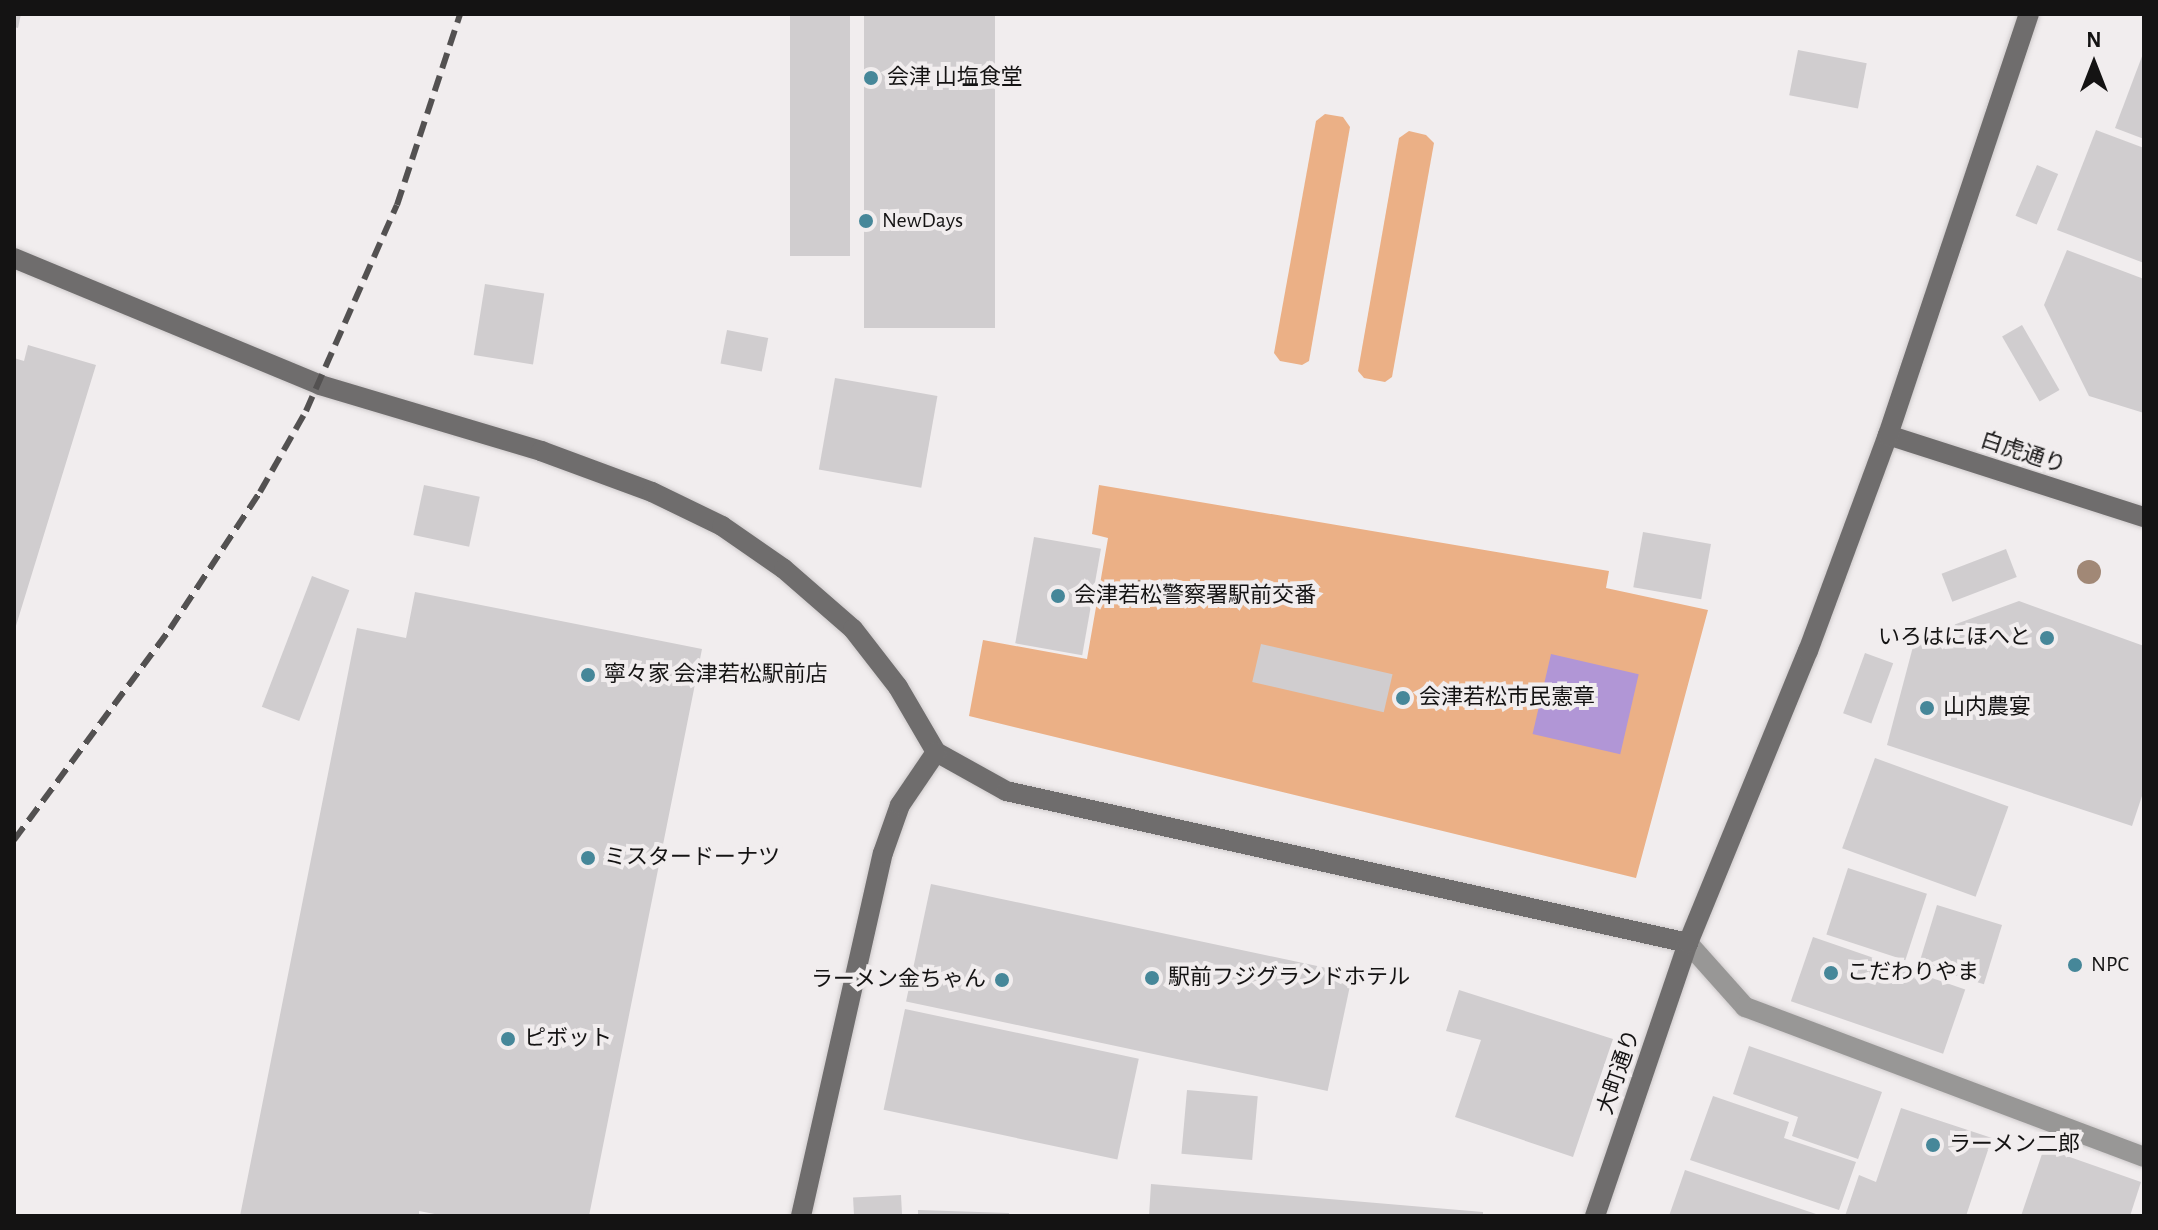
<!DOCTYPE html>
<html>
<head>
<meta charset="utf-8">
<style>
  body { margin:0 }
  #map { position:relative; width:2158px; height:1230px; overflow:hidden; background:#f1edee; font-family:"Alegreya Sans","Noto Sans JP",sans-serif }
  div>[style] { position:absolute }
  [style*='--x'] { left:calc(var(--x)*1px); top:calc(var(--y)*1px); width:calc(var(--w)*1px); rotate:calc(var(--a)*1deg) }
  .green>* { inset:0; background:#ebb086 }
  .water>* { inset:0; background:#b196d6; transform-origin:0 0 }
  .building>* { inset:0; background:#d0cdcf; transform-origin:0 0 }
  .roads { filter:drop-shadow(0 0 2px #cecacb) drop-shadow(0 0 2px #cecacb) }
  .street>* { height:20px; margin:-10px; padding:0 10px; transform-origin:10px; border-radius:10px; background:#989796 }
  .secondary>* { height:20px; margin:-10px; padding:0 10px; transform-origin:10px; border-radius:10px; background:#6f6d6d }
  .rail>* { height:6px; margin-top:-3px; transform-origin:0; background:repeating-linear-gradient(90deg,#535151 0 16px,transparent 0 24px) }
  .trees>* { width:24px; height:24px; margin:-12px; border-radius:50%; background:#a18876 }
  .dots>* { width:22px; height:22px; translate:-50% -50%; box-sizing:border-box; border:4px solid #f1edee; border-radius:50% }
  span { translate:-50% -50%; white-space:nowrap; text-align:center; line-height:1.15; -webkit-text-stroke:8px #f1edee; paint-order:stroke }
  .poi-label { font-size:22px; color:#141313 }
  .left { translate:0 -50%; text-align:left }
  .right { translate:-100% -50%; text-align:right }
  .street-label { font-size:22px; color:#141313 }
  .frame { position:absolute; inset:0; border:16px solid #141313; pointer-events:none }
  .north { position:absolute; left:2054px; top:24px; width:80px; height:80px; -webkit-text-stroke:6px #f1edee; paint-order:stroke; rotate:0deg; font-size:22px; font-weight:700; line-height:32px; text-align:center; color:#141313 }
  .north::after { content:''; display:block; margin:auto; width:28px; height:36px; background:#141313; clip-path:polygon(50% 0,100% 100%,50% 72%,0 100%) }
</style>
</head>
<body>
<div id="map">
  <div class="green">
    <i style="clip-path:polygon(1325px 114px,1343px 117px,1350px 127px,1309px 361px,1302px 365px,1280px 361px,1274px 353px,1316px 121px)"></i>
    <i style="clip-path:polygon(1409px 131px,1426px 135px,1434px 143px,1392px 377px,1385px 382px,1364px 378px,1358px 371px,1399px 138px)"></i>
    <i style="clip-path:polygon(1099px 485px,1609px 571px,1606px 588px,1708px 610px,1636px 878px,969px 716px,983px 640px,1087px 659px,1108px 538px,1092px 534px)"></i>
  </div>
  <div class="water">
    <i style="left:1551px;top:654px;width:90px;height:82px;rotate:13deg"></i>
  </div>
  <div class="building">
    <i style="clip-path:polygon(14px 14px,21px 14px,18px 28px,14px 27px)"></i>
    <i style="left:790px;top:14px;width:60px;height:242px"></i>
    <i style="left:864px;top:14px;width:131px;height:314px"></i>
    <i style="left:1798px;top:50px;width:70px;height:46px;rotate:11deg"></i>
    <i style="clip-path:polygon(2144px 51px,2144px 139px,2115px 128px)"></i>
    <i style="clip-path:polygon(2096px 130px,2144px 148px,2144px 263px,2057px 230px)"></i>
    <i style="left:2037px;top:165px;width:23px;height:55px;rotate:23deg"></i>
    <i style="clip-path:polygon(2067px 250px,2144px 279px,2144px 413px,2089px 396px,2044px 305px)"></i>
    <i style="left:485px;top:284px;width:60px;height:72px;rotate:9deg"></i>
    <i style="left:2022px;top:325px;width:75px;height:23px;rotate:60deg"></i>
    <i style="left:727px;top:330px;width:42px;height:34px;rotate:11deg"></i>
    <i style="clip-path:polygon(28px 345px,96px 365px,15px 629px,14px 358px,24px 361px)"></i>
    <i style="left:835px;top:378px;width:104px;height:93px;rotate:10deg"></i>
    <i style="left:424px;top:485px;width:57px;height:51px;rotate:12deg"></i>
    <i style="left:1643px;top:532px;width:69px;height:56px;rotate:10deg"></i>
    <i style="left:1034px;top:537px;width:68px;height:108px;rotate:10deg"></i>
    <i style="left:2006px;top:549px;width:30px;height:69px;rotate:69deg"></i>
    <i style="left:312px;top:576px;width:40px;height:140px;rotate:21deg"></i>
    <i style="clip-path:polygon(415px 592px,702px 649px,589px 1216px,445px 1216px,419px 1211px,419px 1216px,240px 1216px,357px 628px,406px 638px)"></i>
    <i style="clip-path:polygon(2019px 601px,2144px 646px,2144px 790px,2132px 826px,1887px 745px,1915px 639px)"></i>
    <i style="left:1261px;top:644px;width:135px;height:39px;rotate:13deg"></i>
    <i style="left:1865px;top:653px;width:30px;height:64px;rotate:20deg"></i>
    <i style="left:1875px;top:758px;width:142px;height:96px;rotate:20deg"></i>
    <i style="left:1848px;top:868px;width:83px;height:70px;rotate:18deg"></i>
    <i style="left:931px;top:884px;width:431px;height:120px;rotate:12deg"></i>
    <i style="left:1937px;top:905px;width:68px;height:62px;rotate:17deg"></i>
    <i style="left:1813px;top:937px;width:161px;height:68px;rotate:19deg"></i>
    <i style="clip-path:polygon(1459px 990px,1613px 1039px,1573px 1157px,1455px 1117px,1481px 1040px,1446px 1031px)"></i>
    <i style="left:905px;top:1009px;width:239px;height:103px;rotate:12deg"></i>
    <i style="clip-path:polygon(1749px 1046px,1882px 1092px,1858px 1159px,1792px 1136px,1798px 1117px,1733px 1094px)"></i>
    <i style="left:1187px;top:1090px;width:71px;height:64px;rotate:5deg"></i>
    <i style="clip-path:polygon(1713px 1096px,1789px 1122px,1784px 1138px,1856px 1162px,1839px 1210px,1690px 1160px)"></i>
    <i style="clip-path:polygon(1901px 1108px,1992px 1138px,1966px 1216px,1845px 1216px,1859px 1175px,1876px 1182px)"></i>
    <i style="clip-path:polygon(2044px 1148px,2141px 1182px,2130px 1216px,2021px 1216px)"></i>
    <i style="clip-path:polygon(1685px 1170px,1819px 1215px,1819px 1216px,1669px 1216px)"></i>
    <i style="clip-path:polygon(1151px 1184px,1483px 1212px,1483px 1216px,1149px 1216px)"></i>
    <i style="left:901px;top:1195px;width:21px;height:48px;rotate:87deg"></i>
    <i style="clip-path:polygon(918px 1210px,1009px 1213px,1009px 1216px,918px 1216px)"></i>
  </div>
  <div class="roads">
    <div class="street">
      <i style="--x:1688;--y:943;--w:86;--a:48.3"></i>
      <i style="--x:1745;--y:1007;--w:426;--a:20.6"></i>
    </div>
    <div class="secondary">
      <i style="--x:14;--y:258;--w:331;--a:22.5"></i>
      <i style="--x:320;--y:385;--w:231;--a:16.6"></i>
      <i style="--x:541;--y:451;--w:118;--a:20.3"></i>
      <i style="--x:652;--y:492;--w:78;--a:25.9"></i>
      <i style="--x:722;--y:526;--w:75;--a:34.7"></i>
      <i style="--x:784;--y:569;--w:91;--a:41"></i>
      <i style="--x:853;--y:629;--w:73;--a:52.2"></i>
      <i style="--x:898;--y:687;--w:75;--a:59.7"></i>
      <i style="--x:936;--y:752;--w:80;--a:29.1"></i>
      <i style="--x:1006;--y:791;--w:699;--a:12.56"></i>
      <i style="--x:1888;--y:435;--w:269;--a:17.8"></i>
      <i style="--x:801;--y:1216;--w:372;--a:-77.3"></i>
      <i style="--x:883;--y:853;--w:51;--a:-70.5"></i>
      <i style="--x:900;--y:805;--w:64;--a:-55.8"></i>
      <i style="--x:1595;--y:1216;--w:288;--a:-71.2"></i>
      <i style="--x:1688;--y:943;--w:316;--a:-67.7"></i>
      <i style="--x:1808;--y:651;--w:230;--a:-69.7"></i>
      <i style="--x:1888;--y:435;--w:444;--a:-71.5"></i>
    </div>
  </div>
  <div class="rail">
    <i style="--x:14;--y:840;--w:262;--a:-53.5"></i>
    <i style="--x:170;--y:629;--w:164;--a:-56.7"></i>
    <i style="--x:260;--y:492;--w:93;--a:-60.4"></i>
    <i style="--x:306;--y:411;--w:225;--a:-66.2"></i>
    <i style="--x:397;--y:205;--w:201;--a:-71.7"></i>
  </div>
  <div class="trees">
    <i style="left:2089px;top:572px"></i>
    <i style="left:1140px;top:592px"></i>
  </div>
  <div class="dots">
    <i style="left:871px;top:78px;background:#468799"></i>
    <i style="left:866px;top:221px;background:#468799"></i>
    <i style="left:1058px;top:596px;background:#468799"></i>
    <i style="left:2047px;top:638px;background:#468799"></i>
    <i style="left:588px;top:675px;background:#468799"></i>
    <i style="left:1403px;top:698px;background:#468799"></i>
    <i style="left:1927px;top:708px;background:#468799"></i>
    <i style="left:588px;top:858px;background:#468799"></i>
    <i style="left:2075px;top:965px;background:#468799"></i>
    <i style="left:1831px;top:973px;background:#468799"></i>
    <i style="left:1152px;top:978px;background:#468799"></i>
    <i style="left:1002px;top:980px;background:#468799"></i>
    <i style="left:508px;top:1039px;background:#468799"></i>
    <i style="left:1933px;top:1145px;background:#468799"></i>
  </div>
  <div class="poi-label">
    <span class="left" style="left:887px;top:78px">会津 山塩食堂</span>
    <span class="left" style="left:882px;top:221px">NewDays</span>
    <span class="left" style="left:1074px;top:596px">会津若松警察署駅前交番</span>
    <span class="right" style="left:2031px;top:638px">いろはにほへと</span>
    <span class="left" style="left:604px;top:675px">寧々家 会津若松駅前店</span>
    <span class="left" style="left:1419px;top:698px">会津若松市民憲章</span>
    <span class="left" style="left:1943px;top:708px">山内農宴</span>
    <span class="left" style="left:604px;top:858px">ミスタードーナツ</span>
    <span class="left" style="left:2091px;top:965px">NPC</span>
    <span class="left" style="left:1847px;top:973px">こだわりやま</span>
    <span class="left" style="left:1168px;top:978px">駅前フジグランドホテル</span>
    <span class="right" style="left:986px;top:980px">ラーメン金ちゃん</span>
    <span class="left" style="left:524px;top:1039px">ピボット</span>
    <span class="left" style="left:1949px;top:1145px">ラーメン二郎</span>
  </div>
  <div class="street-label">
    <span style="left:2023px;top:453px;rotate:18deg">白虎通り</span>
    <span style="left:1619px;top:1072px;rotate:-71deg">大町通り</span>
  </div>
  <div class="frame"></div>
  <div class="north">N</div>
</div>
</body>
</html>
